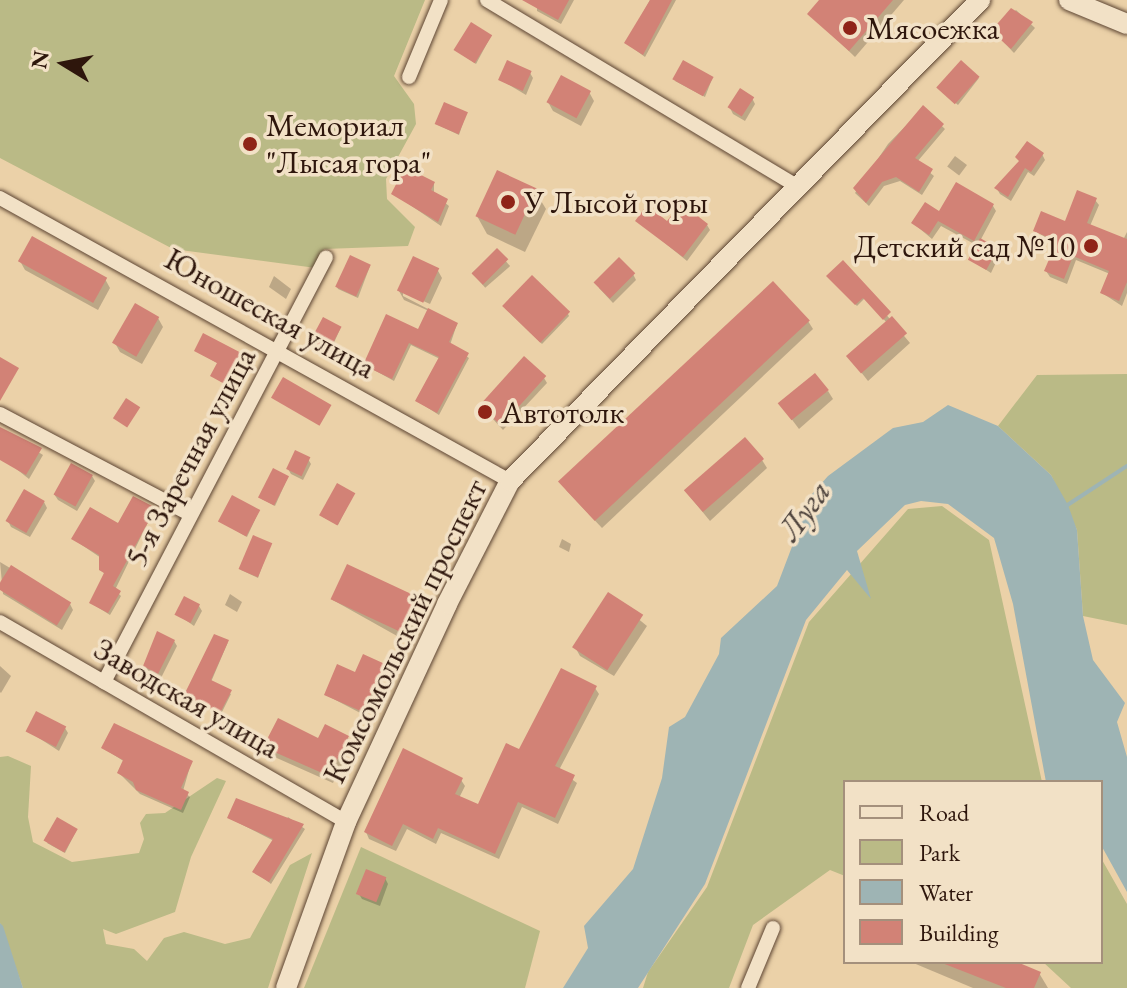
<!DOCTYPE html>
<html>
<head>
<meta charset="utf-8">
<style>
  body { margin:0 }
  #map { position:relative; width:1127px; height:988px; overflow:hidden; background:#ebd1a8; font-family:"EB Garamond",serif }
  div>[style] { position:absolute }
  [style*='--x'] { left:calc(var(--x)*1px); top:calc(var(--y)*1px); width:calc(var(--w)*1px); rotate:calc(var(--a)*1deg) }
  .green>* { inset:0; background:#baba86 }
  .water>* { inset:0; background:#9eb4b4 }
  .shadow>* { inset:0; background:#0003; transform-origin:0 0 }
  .stream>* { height:4px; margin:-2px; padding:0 2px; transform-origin:2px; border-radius:2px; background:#9eb4b4 }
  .building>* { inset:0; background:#d28276; transform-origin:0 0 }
  .roads { filter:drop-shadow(0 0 2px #5d4533) drop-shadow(0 0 2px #5d4533) }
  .street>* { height:14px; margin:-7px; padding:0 7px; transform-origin:7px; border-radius:7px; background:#f2e1c6 }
  .secondary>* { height:20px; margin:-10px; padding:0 10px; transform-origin:10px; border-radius:10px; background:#f2e1c6 }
  .dots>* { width:22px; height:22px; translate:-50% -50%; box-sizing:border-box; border:4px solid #f2e1c6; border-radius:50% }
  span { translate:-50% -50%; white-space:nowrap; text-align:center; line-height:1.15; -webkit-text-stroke:7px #f2e1c6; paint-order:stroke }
  .poi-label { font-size:32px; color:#2e160c }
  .left { translate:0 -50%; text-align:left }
  .right { translate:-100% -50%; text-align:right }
  .street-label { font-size:32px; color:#2e160c }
  .water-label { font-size:34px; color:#50453e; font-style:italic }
  .legend { position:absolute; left:843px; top:780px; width:260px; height:184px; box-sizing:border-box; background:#f2e1c6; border:2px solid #a4907c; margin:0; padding:10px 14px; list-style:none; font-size:24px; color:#2e160c }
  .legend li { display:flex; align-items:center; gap:16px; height:40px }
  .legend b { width:40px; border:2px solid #a4907c }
  .north { position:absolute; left:24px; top:24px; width:80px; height:80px; -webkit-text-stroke:6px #f2e1c6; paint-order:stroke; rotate:280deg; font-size:22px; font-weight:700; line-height:32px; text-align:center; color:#2e160c }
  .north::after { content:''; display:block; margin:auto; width:28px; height:36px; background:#2e160c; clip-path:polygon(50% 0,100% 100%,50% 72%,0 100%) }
</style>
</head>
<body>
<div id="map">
  <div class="green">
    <i style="clip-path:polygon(0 0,425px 0,394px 76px,414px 104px,416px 124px,386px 179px,387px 199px,415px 227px,408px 246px,324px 249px,316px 268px,173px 249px,0 158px)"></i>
    <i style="clip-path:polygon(1127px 374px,1127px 625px,1083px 616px,1077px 530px,1051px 475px,998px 426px,1037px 375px)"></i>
    <i style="clip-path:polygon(942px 506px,989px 540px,1042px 782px,845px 782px,845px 876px,830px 870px,753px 925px,729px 988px,643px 988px,648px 972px,707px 887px,809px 622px,908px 509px)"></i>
    <i style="clip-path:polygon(8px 756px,31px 766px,28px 817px,33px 842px,72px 862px,139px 853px,144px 839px,140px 823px,146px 814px,165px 813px,217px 778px,226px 781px,191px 857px,175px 912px,116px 934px,103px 929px,106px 944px,134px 949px,147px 961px,164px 938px,184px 932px,225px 944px,250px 938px,290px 865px,312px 853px,268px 988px,23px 988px,0 923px,0 757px)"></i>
    <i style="clip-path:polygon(361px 847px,540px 931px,525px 988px,304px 988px)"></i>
    <i style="clip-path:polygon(1101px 858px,1127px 904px,1127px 988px,1071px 988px,1043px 962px,1101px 962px)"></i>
  </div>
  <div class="water">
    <i style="clip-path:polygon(948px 405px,998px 426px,1051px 475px,1068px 505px,1077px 530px,1083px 616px,1093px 660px,1125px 703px,1117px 722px,1127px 757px,1127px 892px,1101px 845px,1101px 782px,1046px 782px,1013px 604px,994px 538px,948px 504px,921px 501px,905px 505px,857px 551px,871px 599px,847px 570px,806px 620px,705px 884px,638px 988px,563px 988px,588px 948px,584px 926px,633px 869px,662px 778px,669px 727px,685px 717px,719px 654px,721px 638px,777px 586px,812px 494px,828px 476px,893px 428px,923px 422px)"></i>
    <i style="clip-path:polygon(0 923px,3px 926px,23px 988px,0 988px)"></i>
  </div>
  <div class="shadow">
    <i style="clip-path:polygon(537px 0,574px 0,561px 24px,537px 11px)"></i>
    <i style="clip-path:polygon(650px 0,676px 0,645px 57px,626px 43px)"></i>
    <i style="clip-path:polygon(822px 0,904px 0,855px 57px,810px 14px)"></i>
    <i style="clip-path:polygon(1016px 10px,1035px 28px,1014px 53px,993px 31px)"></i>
    <i style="clip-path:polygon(491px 36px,476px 64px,456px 50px)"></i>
    <i style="clip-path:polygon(530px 73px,533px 78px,526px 95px,501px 80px)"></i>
    <i style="clip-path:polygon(979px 78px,958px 105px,940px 90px)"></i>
    <i style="clip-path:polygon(712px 79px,705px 97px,675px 81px)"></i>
    <i style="clip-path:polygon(589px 92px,594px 101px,581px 126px,553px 111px,548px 102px)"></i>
    <i style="clip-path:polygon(752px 98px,755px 104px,745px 121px,733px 114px,730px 108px)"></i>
    <i style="clip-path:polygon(923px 108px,945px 129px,917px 162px,934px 176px,922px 195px,900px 181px,884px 186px,869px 206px,855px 193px,888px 144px)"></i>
    <i style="clip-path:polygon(466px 114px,459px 135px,436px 124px)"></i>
    <i style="clip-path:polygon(1042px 154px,1045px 160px,1034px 176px,1028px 172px,1011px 201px,1000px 194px,997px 189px,1021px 163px)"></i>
    <i style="left:955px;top:156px;width:15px;height:13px;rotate:37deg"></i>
    <i style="clip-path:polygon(434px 183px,434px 194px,449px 206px,441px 226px,394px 194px)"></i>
    <i style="clip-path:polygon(535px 191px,546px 209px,525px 252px,487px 234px,477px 216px)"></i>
    <i style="clip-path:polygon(1095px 200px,1099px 205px,1090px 226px,1123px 240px,1127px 232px,1127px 293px,1122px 306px,1102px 293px,1110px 274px,1076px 260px,1067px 284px,1050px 277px,1046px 271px,1057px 244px,1035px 231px,1066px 223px)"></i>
    <i style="clip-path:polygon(993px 206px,996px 211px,980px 241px,1000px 254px,991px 273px,971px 260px,978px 246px,941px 226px,932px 239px,913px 223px,939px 213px)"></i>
    <i style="clip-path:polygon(638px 221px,707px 225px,710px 230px,687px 261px)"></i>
    <i style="left:497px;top:251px;width:20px;height:33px;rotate:49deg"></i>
    <i style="clip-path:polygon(20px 261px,105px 279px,110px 288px,98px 310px,25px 270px)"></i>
    <i style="clip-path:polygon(843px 263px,910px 343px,868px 381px,850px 358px,887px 323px,865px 298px,857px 306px,830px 279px)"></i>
    <i style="clip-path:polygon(370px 266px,358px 298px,338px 289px,337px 287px)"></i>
    <i style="clip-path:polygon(437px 269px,442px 278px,430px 304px,403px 292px,403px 296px,457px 324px,450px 345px,469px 358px,439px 415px,417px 401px,440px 359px,411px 345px,394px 381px,365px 365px,419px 332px,429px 311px,404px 300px,399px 291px)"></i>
    <i style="clip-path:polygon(633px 274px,636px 280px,613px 303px,599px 288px)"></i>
    <i style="clip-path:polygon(274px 276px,291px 289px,286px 299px,269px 287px)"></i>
    <i style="clip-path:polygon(505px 308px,568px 314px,569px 316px,542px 344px)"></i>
    <i style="clip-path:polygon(158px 318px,163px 327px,142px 364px,120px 352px,115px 343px)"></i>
    <i style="clip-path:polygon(808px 321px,813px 329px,602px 528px,567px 491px,562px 482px)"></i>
    <i style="clip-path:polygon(340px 329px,330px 352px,313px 341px)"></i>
    <i style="clip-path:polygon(196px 351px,247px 359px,249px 361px,233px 389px,212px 376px,219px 364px)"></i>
    <i style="clip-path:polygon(544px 378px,547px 383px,503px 430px,480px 405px)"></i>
    <i style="clip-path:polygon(828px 391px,833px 399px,799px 429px,781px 405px)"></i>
    <i style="clip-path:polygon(0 428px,43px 455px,29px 479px,0 456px)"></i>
    <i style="clip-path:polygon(308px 459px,311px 464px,303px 480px,291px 474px,288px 469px)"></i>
    <i style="clip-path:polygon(762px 460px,767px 468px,710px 521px,687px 493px)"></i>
    <i style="clip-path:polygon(92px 476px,95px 481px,77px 511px,58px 500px,54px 494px)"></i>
    <i style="clip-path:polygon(288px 477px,275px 506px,262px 499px,260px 497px)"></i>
    <i style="clip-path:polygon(353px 495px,338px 525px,323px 517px)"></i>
    <i style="clip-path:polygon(44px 502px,47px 508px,30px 537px,11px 527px,8px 521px)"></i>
    <i style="clip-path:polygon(154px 510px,115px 590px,121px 596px,110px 615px,91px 603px,104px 574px,101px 558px,73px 539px)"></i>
    <i style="clip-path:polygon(259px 511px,247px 537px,220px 521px)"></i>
    <i style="clip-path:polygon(562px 539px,571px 544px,569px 552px,559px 547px)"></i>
    <i style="clip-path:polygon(270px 545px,258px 578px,241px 570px,240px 568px)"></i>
    <i style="clip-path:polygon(0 562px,70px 604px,73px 610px,62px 630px,3px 594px)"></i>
    <i style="clip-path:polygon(230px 594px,242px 602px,237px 612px,225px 605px)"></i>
    <i style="clip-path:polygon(609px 595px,647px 626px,614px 676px,580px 656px,575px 647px)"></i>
    <i style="clip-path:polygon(331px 599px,422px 602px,424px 606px,406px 641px)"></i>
    <i style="clip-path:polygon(199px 606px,202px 611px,194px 626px,177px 614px)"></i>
    <i style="clip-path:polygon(174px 641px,177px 646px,161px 678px,148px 671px,145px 666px)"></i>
    <i style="clip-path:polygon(228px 642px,211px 682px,231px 694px,221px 714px,186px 695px)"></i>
    <i style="clip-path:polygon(384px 665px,366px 716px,326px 695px)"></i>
    <i style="clip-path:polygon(0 666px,11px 676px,1px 693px,0 692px)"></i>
    <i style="clip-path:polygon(595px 688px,599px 694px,559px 770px,577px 783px,558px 824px,522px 807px,499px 859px,441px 833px,436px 844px,407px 829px,396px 851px,369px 839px,366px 832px,461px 780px,465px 786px,459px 798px,479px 807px,520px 752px)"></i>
    <i style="clip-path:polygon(65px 728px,68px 733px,59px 751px,28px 731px)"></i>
    <i style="clip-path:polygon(348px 738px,352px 746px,333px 783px,270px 755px,266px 747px)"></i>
    <i style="clip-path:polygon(103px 748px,191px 763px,183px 791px,190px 797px,183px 813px,140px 794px,119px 773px,125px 762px)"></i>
    <i style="clip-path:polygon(288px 817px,305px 829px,271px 884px,255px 872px,274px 841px,229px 818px,285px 822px)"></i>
    <i style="clip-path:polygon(76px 831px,65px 853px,47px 843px)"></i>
    <i style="clip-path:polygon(385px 878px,388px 884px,380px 906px,362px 899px,359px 894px)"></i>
    <i style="clip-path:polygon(1011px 962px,1039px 973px,1048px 988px,973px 988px,911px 962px)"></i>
  </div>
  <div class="stream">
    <i style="--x:1066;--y:506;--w:73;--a:-33.3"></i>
  </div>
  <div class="building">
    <i style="clip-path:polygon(522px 0,569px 0,558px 20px)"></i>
    <i style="clip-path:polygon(650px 0,672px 0,643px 55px,624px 43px)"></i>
    <i style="clip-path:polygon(819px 0,893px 0,849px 51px,807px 14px)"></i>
    <i style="clip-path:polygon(1011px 8px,1033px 22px,1011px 49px,991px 31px)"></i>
    <i style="left:471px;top:22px;width:25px;height:33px;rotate:32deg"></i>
    <i style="left:507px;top:60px;width:27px;height:22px;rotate:24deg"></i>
    <i style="left:683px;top:60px;width:35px;height:22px;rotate:29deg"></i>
    <i style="left:961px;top:60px;width:25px;height:37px;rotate:42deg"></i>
    <i style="left:561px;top:75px;width:34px;height:31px;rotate:28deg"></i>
    <i style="left:740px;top:88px;width:17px;height:23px;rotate:33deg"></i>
    <i style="left:444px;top:102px;width:26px;height:24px;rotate:23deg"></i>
    <i style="clip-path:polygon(923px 105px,944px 124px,915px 158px,933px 169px,919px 192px,896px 177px,882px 182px,866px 203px,853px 188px)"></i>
    <i style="clip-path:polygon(1027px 141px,1044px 153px,1031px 172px,1025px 168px,1008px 197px,994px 188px,1019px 161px,1015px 157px)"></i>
    <i style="clip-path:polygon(405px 167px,435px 182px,431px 190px,448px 199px,438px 222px,391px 194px)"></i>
    <i style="left:497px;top:170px;width:44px;height:51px;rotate:25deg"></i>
    <i style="clip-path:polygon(956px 182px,994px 204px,974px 241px,938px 221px,929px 235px,911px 223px,925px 202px,939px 211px)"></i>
    <i style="clip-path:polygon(1077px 190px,1097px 198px,1087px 223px,1127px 239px,1127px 282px,1119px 301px,1100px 293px,1109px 271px,1073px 256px,1064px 279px,1044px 271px,1057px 241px,1033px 231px,1041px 211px,1065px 221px)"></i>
    <i style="clip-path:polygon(681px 203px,708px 224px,683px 257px,635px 221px,647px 205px,667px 221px)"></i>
    <i style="left:32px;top:236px;width:86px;height:29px;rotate:29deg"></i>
    <i style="left:980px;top:238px;width:21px;height:25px;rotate:29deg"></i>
    <i style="left:497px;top:248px;width:16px;height:36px;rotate:45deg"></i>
    <i style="left:350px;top:255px;width:23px;height:35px;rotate:25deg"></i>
    <i style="left:413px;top:256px;width:29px;height:38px;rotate:25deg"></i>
    <i style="left:619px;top:257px;width:23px;height:36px;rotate:45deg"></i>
    <i style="clip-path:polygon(843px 260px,891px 312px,883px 320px,863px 298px,855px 305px,826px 276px)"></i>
    <i style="left:532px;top:275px;width:53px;height:43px;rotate:44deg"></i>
    <i style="left:773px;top:281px;width:54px;height:294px;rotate:47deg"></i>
    <i style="left:135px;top:303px;width:28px;height:46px;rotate:30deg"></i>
    <i style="clip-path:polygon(428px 308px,458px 323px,449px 342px,469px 353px,437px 413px,415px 401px,439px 357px,409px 343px,392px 379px,363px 365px,386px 314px,418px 329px)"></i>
    <i style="left:892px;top:316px;width:23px;height:61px;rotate:49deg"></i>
    <i style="left:323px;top:317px;width:21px;height:27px;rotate:28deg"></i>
    <i style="clip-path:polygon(203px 333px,249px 357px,232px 388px,210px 376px,217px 363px,194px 351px)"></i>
    <i style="left:524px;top:356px;width:30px;height:67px;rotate:42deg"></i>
    <i style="clip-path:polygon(0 357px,19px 368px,0 401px)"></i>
    <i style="left:815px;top:373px;width:22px;height:48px;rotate:51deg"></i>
    <i style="left:283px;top:377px;width:56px;height:24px;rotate:30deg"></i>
    <i style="left:126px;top:398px;width:17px;height:24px;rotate:33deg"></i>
    <i style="clip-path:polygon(0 427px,42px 448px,26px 475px,0 460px)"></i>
    <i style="left:745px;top:437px;width:29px;height:81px;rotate:49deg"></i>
    <i style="left:295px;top:450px;width:17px;height:21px;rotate:25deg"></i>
    <i style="left:71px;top:463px;width:25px;height:36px;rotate:29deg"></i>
    <i style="left:273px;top:468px;width:18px;height:33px;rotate:27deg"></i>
    <i style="left:337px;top:483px;width:21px;height:37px;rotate:29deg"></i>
    <i style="left:24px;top:489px;width:24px;height:37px;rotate:30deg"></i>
    <i style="left:232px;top:495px;width:32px;height:30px;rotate:28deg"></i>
    <i style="clip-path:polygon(133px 496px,156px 508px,113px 586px,121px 591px,108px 613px,89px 603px,104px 573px,99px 570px,99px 555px,71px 539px,90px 507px,118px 523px)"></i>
    <i style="left:253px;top:535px;width:21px;height:37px;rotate:23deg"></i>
    <i style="left:347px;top:564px;width:84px;height:39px;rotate:25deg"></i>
    <i style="left:11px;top:565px;width:71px;height:27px;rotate:32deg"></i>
    <i style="left:608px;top:592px;width:42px;height:66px;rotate:33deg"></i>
    <i style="left:184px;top:596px;width:18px;height:21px;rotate:27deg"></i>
    <i style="clip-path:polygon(157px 631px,175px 640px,158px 674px,143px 666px)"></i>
    <i style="clip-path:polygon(214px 634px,229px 640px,211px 680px,232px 690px,220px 713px,184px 695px)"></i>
    <i style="clip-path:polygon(363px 654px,385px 664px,363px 712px,324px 695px,337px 664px,355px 672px)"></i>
    <i style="clip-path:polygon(561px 668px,597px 686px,555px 766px,575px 775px,555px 818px,518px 802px,495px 854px,438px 828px,433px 839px,403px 824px,392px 846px,364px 832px,403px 748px,463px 778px,455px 794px,478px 804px,506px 743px,519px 749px)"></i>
    <i style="left:36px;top:711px;width:34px;height:23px;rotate:27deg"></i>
    <i style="clip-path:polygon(278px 718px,318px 738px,325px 724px,349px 736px,329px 776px,263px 747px)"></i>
    <i style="clip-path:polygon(114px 723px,193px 761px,181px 788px,189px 792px,181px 810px,136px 790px,133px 782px,117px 773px,123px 760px,101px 748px)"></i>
    <i style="clip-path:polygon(236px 798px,304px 824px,269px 882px,252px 872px,273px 839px,227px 818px)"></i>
    <i style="left:57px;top:817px;width:24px;height:27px;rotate:30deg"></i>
    <i style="left:366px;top:869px;width:22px;height:27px;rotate:22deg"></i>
    <i style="clip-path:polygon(1017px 962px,1041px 972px,1034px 988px,1006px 988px,942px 963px)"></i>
  </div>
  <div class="roads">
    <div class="street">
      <i style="--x:487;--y:0;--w:361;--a:31"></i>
      <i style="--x:409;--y:77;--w:83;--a:-67.4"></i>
      <i style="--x:0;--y:198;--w:583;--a:29.03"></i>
      <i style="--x:0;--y:414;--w:215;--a:27.8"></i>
      <i style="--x:0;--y:622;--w:400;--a:30"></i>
      <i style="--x:104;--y:682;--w:479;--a:-62.4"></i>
      <i style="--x:748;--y:988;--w:65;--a:-67.4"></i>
    </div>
    <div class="secondary">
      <i style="--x:1069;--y:0;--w:63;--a:22.5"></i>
      <i style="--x:286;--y:988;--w:177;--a:-70.1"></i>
      <i style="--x:346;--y:822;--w:240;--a:-65.1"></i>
      <i style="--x:447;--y:604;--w:138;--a:-62.9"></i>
      <i style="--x:510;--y:481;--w:673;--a:-45.66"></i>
    </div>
  </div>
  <div class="dots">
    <i style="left:850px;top:28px;background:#8f2418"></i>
    <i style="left:250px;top:144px;background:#8f2418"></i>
    <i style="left:508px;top:202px;background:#8f2418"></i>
    <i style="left:1091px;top:246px;background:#8f2418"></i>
    <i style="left:485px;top:412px;background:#8f2418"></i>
  </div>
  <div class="poi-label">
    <span class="left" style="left:866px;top:28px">Мясоежка</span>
    <span class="left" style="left:266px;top:144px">Мемориал<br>"Лысая гора"</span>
    <span class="left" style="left:524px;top:202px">У Лысой горы</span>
    <span class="right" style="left:1075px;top:246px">Детский сад №10</span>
    <span class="left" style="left:501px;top:412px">Автотолк</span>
  </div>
  <div class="street-label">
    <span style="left:270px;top:313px;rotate:29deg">Юношеская улица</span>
    <span style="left:190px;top:457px;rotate:-62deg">5-я Заречная улица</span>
    <span style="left:405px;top:631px;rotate:-64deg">Комсомольский проспект</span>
    <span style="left:187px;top:698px;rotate:30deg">Заводская улица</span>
  </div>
  <div class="water-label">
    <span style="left:804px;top:510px;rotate:-54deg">Луга</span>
  </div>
  <ul class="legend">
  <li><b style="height:10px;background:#f2e1c6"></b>Road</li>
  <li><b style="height:22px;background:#baba86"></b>Park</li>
  <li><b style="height:22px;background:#9eb4b4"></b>Water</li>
  <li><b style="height:22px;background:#d28276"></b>Building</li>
  </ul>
  <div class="north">N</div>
</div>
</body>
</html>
